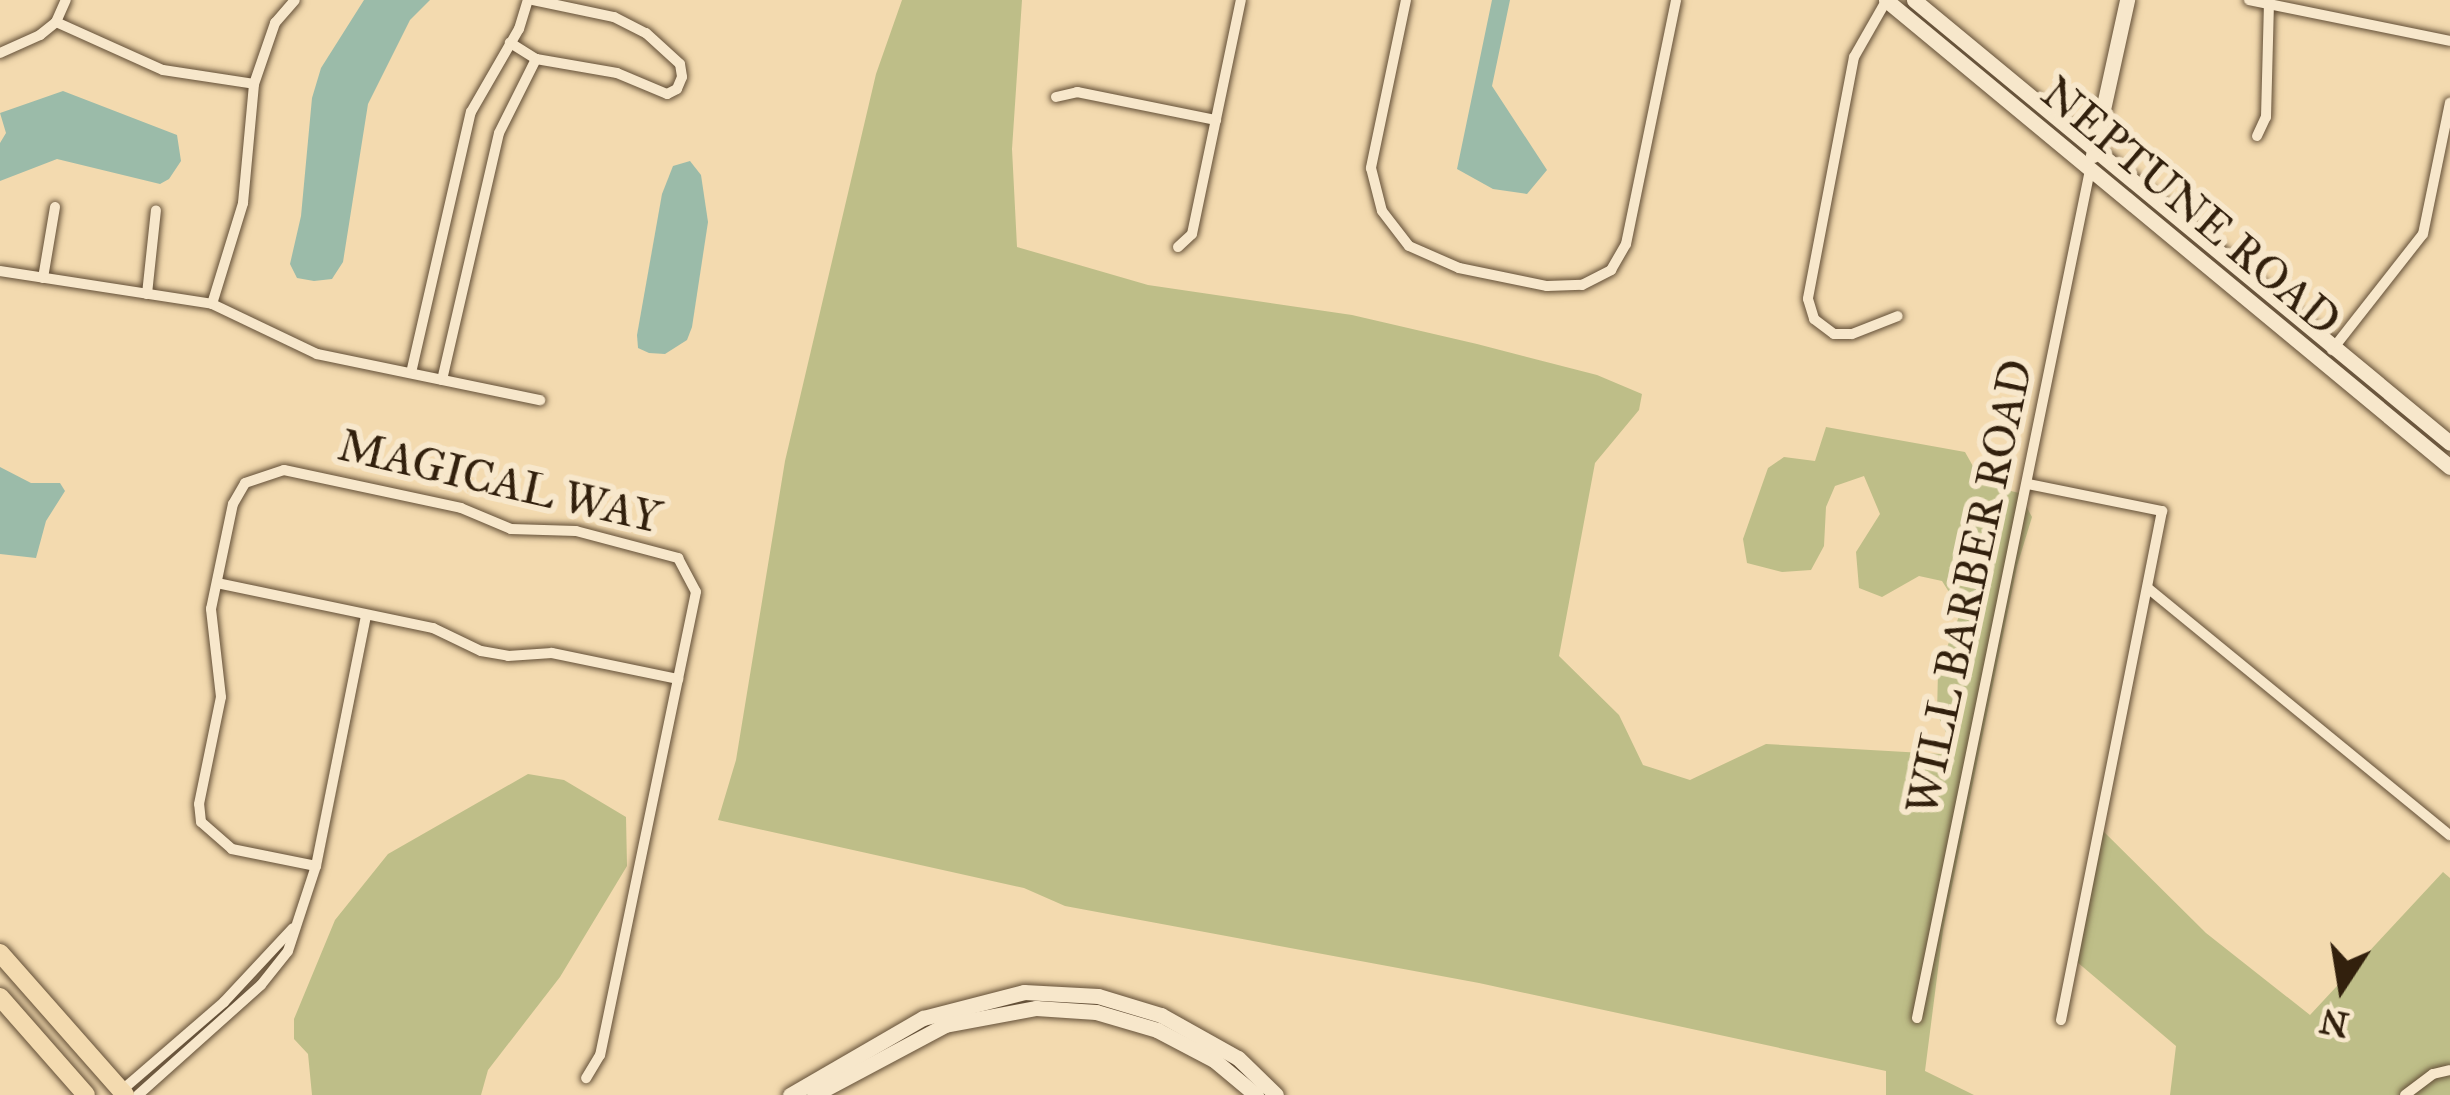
<!DOCTYPE html>
<html>
<head>
<meta charset="utf-8">
<style>
  body { margin:0 }
  #map { position:relative; width:2450px; height:1095px; overflow:hidden; background:#f3daaf; font-family:"IM FELL Great Primer",serif }
  div>[style] { position:absolute }
  [style*='--x'] { left:calc(var(--x)*1px); top:calc(var(--y)*1px); width:calc(var(--w)*1px); rotate:calc(var(--a)*1deg) }
  .green>* { inset:0; background:#bebe88 }
  .water>* { inset:0; background:#9bbba9 }
  .roads { filter:drop-shadow(0 0 3px #624e36) drop-shadow(0 0 3px #624e36) }
  .street>* { height:10px; margin:-5px; padding:0 5px; transform-origin:5px; border-radius:5px; background:#f7e7cb }
  .secondary>* { height:15px; margin:-7.5px; padding:0 7.5px; transform-origin:7.5px; border-radius:7.5px; background:#f7e7cb }
  .highway>* { height:18px; margin:-9px; padding:0 9px; transform-origin:9px; border-radius:9px; background:#f3daaf }
  span { translate:-50% -50%; white-space:nowrap; text-align:center; line-height:1.15; -webkit-text-stroke:12px #f7e7cb; paint-order:stroke }
  .street-label { font-size:45px; color:#32200d }
  .north { position:absolute; left:2282px; top:927px; width:120px; height:120px; -webkit-text-stroke:9px #f7e7cb; paint-order:stroke; rotate:192deg; font-size:33px; font-weight:700; line-height:48px; text-align:center; color:#32200d }
  .north::after { content:''; display:block; margin:auto; width:42px; height:54px; background:#32200d; clip-path:polygon(50% 0,100% 100%,50% 72%,0 100%) }
</style>
</head>
<body>
<div id="map">
  <div class="green">
    <i style="clip-path:polygon(902px 0,1022px 0,1012px 149px,1017px 247px,1148px 285px,1352px 315px,1477px 344px,1597px 375px,1642px 394px,1639px 410px,1595px 463px,1559px 656px,1619px 715px,1643px 765px,1690px 780px,1766px 744px,1941px 754px,1950px 741px,1937px 714px,1938px 671px,1961px 611px,1942px 581px,1919px 576px,1882px 597px,1859px 588px,1856px 552px,1880px 514px,1864px 476px,1835px 486px,1826px 507px,1824px 546px,1811px 570px,1782px 572px,1747px 563px,1743px 539px,1768px 468px,1784px 457px,1815px 461px,1826px 427px,1965px 452px,1983px 484px,2019px 493px,2032px 517px,2017px 566px,1943px 930px,1925px 1071px,1974px 1095px,1886px 1095px,1886px 1071px,1479px 983px,1065px 906px,1024px 888px,718px 820px,736px 760px,785px 461px,876px 74px)"></i>
    <i style="clip-path:polygon(528px 774px,564px 780px,626px 817px,627px 866px,560px 977px,488px 1070px,481px 1095px,312px 1095px,308px 1054px,294px 1039px,294px 1019px,335px 920px,388px 854px)"></i>
    <i style="clip-path:polygon(2098px 826px,2206px 933px,2310px 1015px,2443px 872px,2450px 878px,2450px 1095px,2170px 1095px,2176px 1046px,2070px 956px)"></i>
  </div>
  <div class="water">
    <i style="clip-path:polygon(364px 0,430px 0,410px 20px,368px 104px,343px 262px,332px 279px,314px 281px,297px 278px,290px 264px,301px 216px,312px 98px,321px 68px)"></i>
    <i style="clip-path:polygon(1492px 0,1510px 0,1492px 86px,1547px 170px,1527px 194px,1493px 189px,1457px 169px)"></i>
    <i style="clip-path:polygon(63px 91px,177px 135px,181px 161px,169px 179px,160px 184px,57px 159px,0 181px,0 143px,6px 133px,0 113px)"></i>
    <i style="clip-path:polygon(690px 161px,701px 175px,708px 222px,692px 327px,687px 340px,665px 354px,649px 353px,638px 348px,637px 335px,662px 194px,673px 166px)"></i>
    <i style="clip-path:polygon(0 467px,31px 483px,60px 483px,65px 491px,46px 521px,36px 558px,0 554px)"></i>
  </div>
  <div class="roads">
    <div class="street">
      <i style="--x:533;--y:0;--w:83;--a:11.9"></i>
      <i style="--x:614;--y:17;--w:36;--a:27"></i>
      <i style="--x:646;--y:33;--w:46;--a:42.4"></i>
      <i style="--x:680;--y:64;--w:13;--a:81"></i>
      <i style="--x:682;--y:77;--w:13;--a:113"></i>
      <i style="--x:677;--y:89;--w:11;--a:153"></i>
      <i style="--x:667;--y:94;--w:54;--a:-157.2"></i>
      <i style="--x:617;--y:73;--w:82;--a:-170.2"></i>
      <i style="--x:1406;--y:0;--w:172;--a:101.8"></i>
      <i style="--x:1371;--y:168;--w:44;--a:75.7"></i>
      <i style="--x:1382;--y:211;--w:44;--a:52.4"></i>
      <i style="--x:1409;--y:246;--w:55;--a:23.7"></i>
      <i style="--x:1459;--y:268;--w:90;--a:11.6"></i>
      <i style="--x:1547;--y:286;--w:35;--a:-2"></i>
      <i style="--x:1582;--y:285;--w:33;--a:-27"></i>
      <i style="--x:1611;--y:270;--w:30;--a:-60"></i>
      <i style="--x:1626;--y:244;--w:249;--a:-78.4"></i>
      <i style="--x:2249;--y:0;--w:205;--a:11.5"></i>
      <i style="--x:1886;--y:1;--w:64;--a:119.7"></i>
      <i style="--x:1854;--y:57;--w:246;--a:100.8"></i>
      <i style="--x:1808;--y:299;--w:21;--a:73"></i>
      <i style="--x:1814;--y:319;--w:25;--a:37"></i>
      <i style="--x:1834;--y:334;--w:18;--a:0"></i>
      <i style="--x:1852;--y:334;--w:49;--a:-21.4"></i>
      <i style="--x:56;--y:22;--w:117;--a:24.2"></i>
      <i style="--x:163;--y:70;--w:92;--a:8.7"></i>
      <i style="--x:0;--y:53;--w:44;--a:-24.2"></i>
      <i style="--x:40;--y:35;--w:21;--a:-39"></i>
      <i style="--x:56;--y:22;--w:24;--a:-66"></i>
      <i style="--x:1056;--y:97;--w:22;--a:-13"></i>
      <i style="--x:1077;--y:92;--w:142;--a:11.4"></i>
      <i style="--x:2257;--y:136;--w:21;--a:-65"></i>
      <i style="--x:2266;--y:117;--w:112;--a:-88.5"></i>
      <i style="--x:1178;--y:247;--w:19;--a:-43"></i>
      <i style="--x:1192;--y:234;--w:239;--a:-78.2"></i>
      <i style="--x:0;--y:271;--w:215;--a:8.8"></i>
      <i style="--x:212;--y:304;--w:116;--a:25.5"></i>
      <i style="--x:317;--y:354;--w:228;--a:11.7"></i>
      <i style="--x:43;--y:278;--w:72;--a:-80.4"></i>
      <i style="--x:147;--y:294;--w:84;--a:-83.9"></i>
      <i style="--x:212;--y:304;--w:106;--a:-72.9"></i>
      <i style="--x:243;--y:203;--w:120;--a:-84.7"></i>
      <i style="--x:254;--y:84;--w:65;--a:-71"></i>
      <i style="--x:275;--y:23;--w:30;--a:-49"></i>
      <i style="--x:2332;--y:350;--w:147;--a:-51.9"></i>
      <i style="--x:2423;--y:234;--w:134;--a:-78.4"></i>
      <i style="--x:411;--y:373;--w:268;--a:-77.1"></i>
      <i style="--x:471;--y:112;--w:96;--a:-60"></i>
      <i style="--x:519;--y:29;--w:30;--a:-73"></i>
      <i style="--x:442;--y:380;--w:253;--a:-77"></i>
      <i style="--x:499;--y:133;--w:83;--a:-63.4"></i>
      <i style="--x:536;--y:59;--w:31;--a:-148"></i>
      <i style="--x:2028;--y:484;--w:137;--a:11.4"></i>
      <i style="--x:2162;--y:511;--w:519;--a:101.22"></i>
      <i style="--x:217;--y:583;--w:221;--a:11.8"></i>
      <i style="--x:433;--y:628;--w:53;--a:25.6"></i>
      <i style="--x:481;--y:651;--w:27;--a:10"></i>
      <i style="--x:508;--y:656;--w:44;--a:-3.9"></i>
      <i style="--x:552;--y:653;--w:129;--a:11.7"></i>
      <i style="--x:2149;--y:589;--w:389;--a:39.3"></i>
      <i style="--x:316;--y:866;--w:86;--a:-168.6"></i>
      <i style="--x:232;--y:849;--w:41;--a:-138.9"></i>
      <i style="--x:201;--y:822;--w:18;--a:-96"></i>
      <i style="--x:199;--y:804;--w:109;--a:-78.4"></i>
      <i style="--x:221;--y:697;--w:89;--a:-96.5"></i>
      <i style="--x:211;--y:609;--w:107;--a:-78.2"></i>
      <i style="--x:233;--y:504;--w:24;--a:-60"></i>
      <i style="--x:245;--y:483;--w:41;--a:-18.4"></i>
      <i style="--x:284;--y:470;--w:181;--a:12.1"></i>
      <i style="--x:461;--y:508;--w:54;--a:22.8"></i>
      <i style="--x:511;--y:529;--w:65;--a:1.8"></i>
      <i style="--x:576;--y:531;--w:106;--a:14.8"></i>
      <i style="--x:678;--y:558;--w:38;--a:62"></i>
      <i style="--x:696;--y:592;--w:473;--a:101.7"></i>
      <i style="--x:600;--y:1055;--w:27;--a:121"></i>
      <i style="--x:1917;--y:1018;--w:865;--a:-78.47"></i>
      <i style="--x:121;--y:1091;--w:136;--a:-40.8"></i>
      <i style="--x:224;--y:1002;--w:101;--a:-47"></i>
      <i style="--x:138;--y:1095;--w:165;--a:-41.8"></i>
      <i style="--x:261;--y:985;--w:43;--a:-51.5"></i>
      <i style="--x:288;--y:951;--w:89;--a:-71.8"></i>
      <i style="--x:316;--y:866;--w:256;--a:-78.7"></i>
      <i style="--x:2405;--y:1095;--w:35;--a:-37"></i>
      <i style="--x:2433;--y:1074;--w:17;--a:-13"></i>
    </div>
    <div class="secondary">
      <i style="--x:1886;--y:0;--w:732;--a:39.63"></i>
      <i style="--x:1914;--y:0;--w:695;--a:39.57"></i>
      <i style="--x:2093;--y:155;--w:159;--a:-77.6"></i>
      <i style="--x:790;--y:1095;--w:154;--a:-30.1"></i>
      <i style="--x:923;--y:1018;--w:104;--a:-14.4"></i>
      <i style="--x:1024;--y:992;--w:74;--a:3.1"></i>
      <i style="--x:1098;--y:996;--w:66;--a:16.8"></i>
      <i style="--x:1161;--y:1015;--w:88;--a:29.2"></i>
      <i style="--x:1238;--y:1058;--w:53;--a:44.2"></i>
      <i style="--x:814;--y:1095;--w:149;--a:-28.1"></i>
      <i style="--x:945;--y:1025;--w:93;--a:-10.6"></i>
      <i style="--x:1036;--y:1008;--w:60;--a:3.8"></i>
      <i style="--x:1096;--y:1012;--w:64;--a:16.4"></i>
      <i style="--x:1157;--y:1030;--w:64;--a:27.8"></i>
      <i style="--x:1214;--y:1060;--w:55;--a:39.8"></i>
    </div>
    <div class="highway">
      <i style="--x:0;--y:953;--w:189;--a:48.6"></i>
      <i style="--x:0;--y:997;--w:130;--a:48.7"></i>
    </div>
  </div>
  <div class="street-label">
    <span style="left:2191px;top:206px;rotate:40deg">NEPTUNE ROAD</span>
    <span style="left:500px;top:481px;rotate:13deg">MAGICAL WAY</span>
    <span style="left:1969px;top:587px;rotate:-78deg">WILL BARBER ROAD</span>
  </div>
  <div class="north">N</div>
</div>
</body>
</html>
